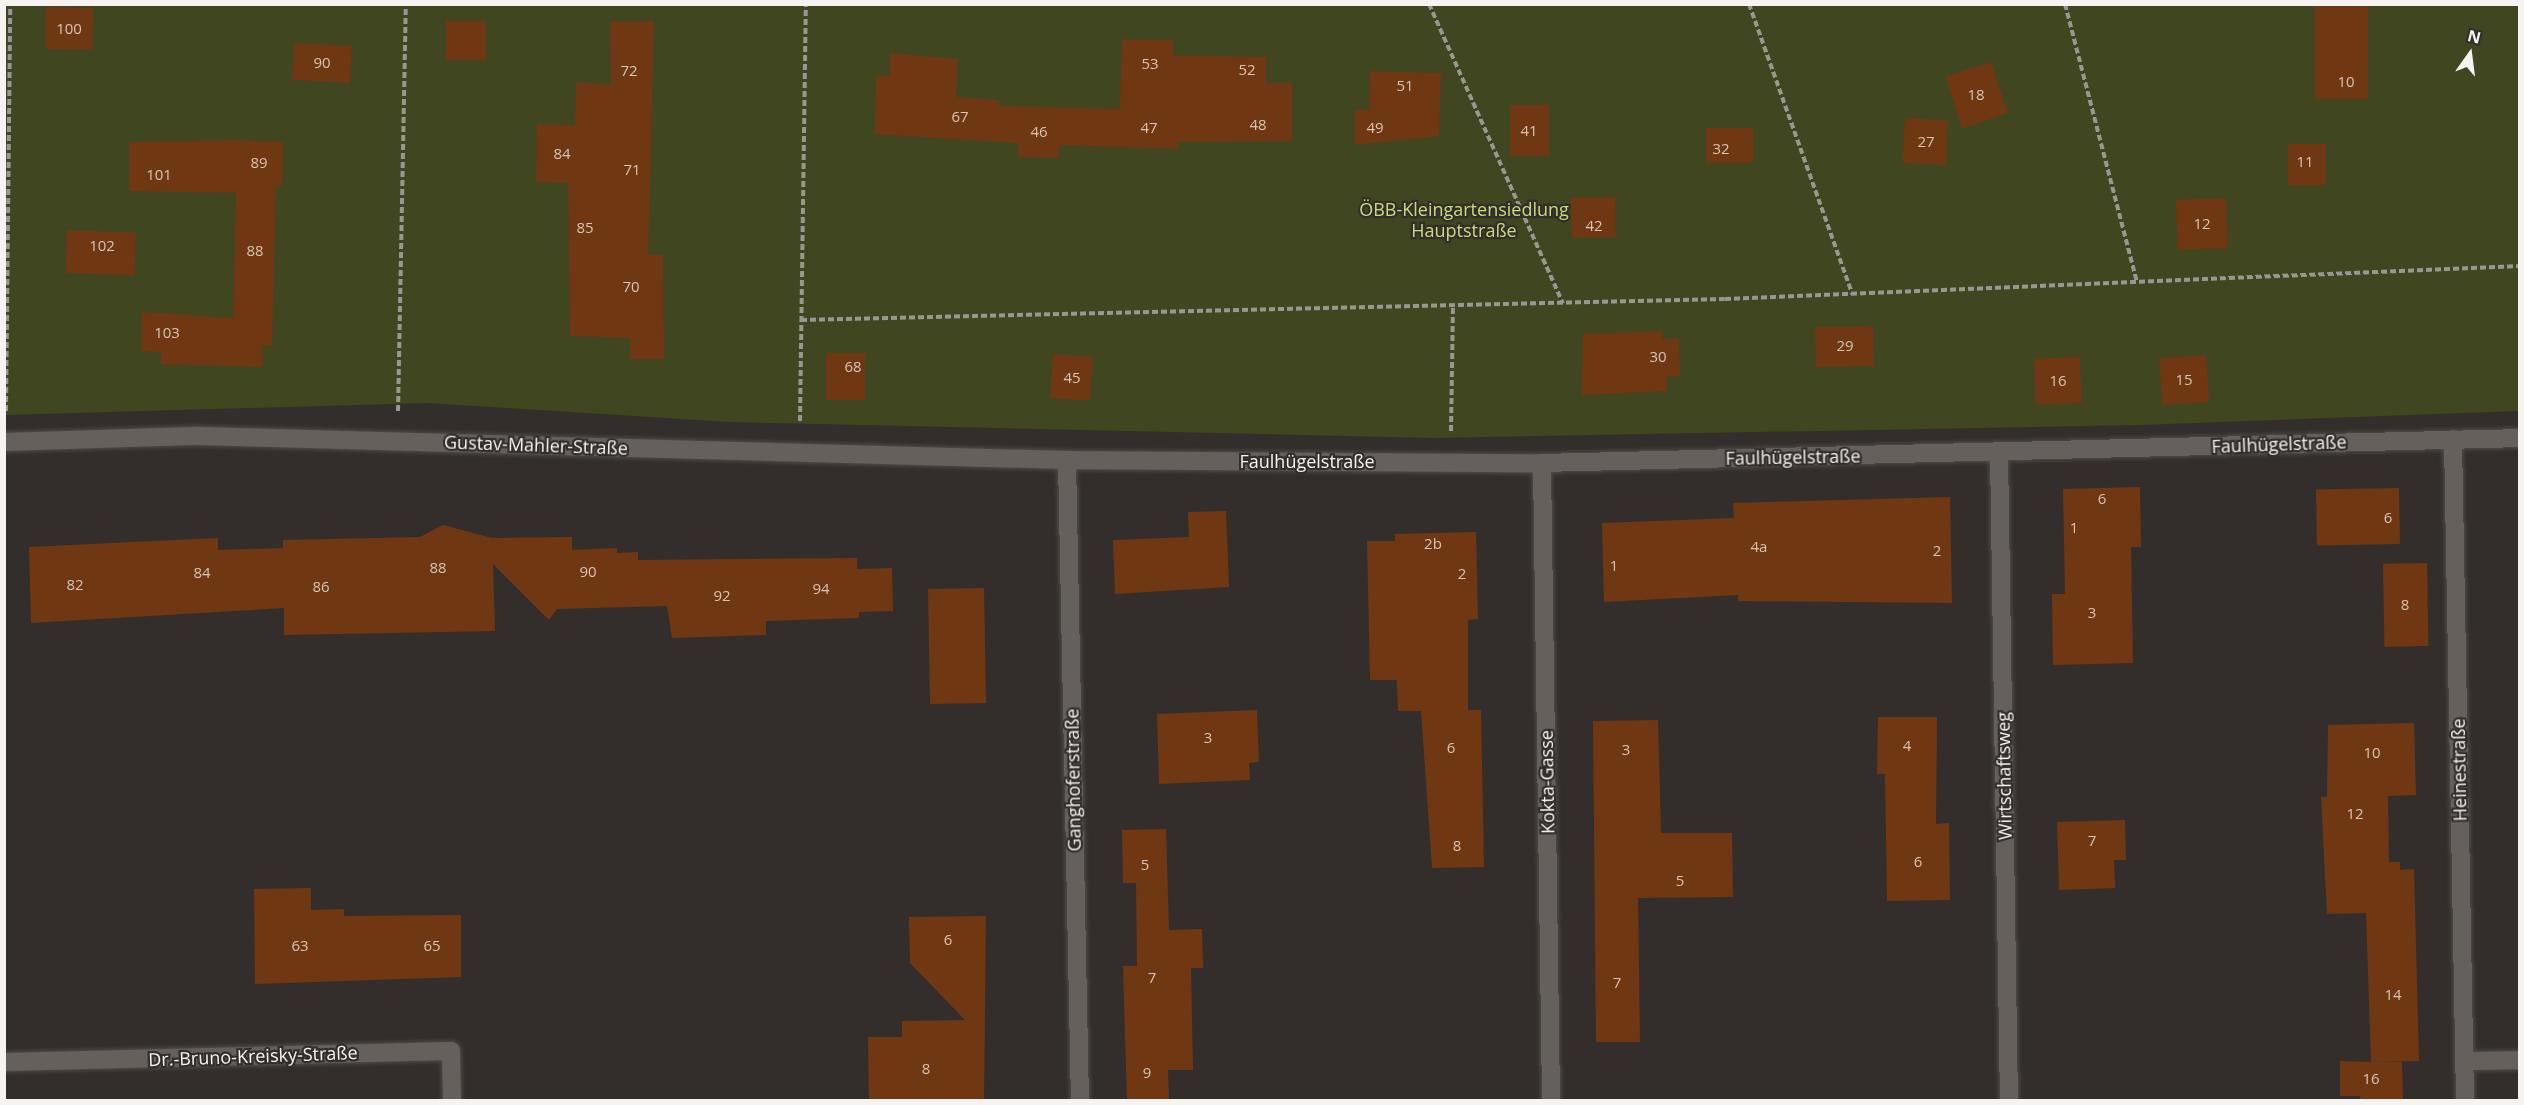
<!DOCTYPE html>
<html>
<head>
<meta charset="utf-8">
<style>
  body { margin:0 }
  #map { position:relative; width:2524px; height:1105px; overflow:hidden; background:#332e2b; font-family:"Open Sans",sans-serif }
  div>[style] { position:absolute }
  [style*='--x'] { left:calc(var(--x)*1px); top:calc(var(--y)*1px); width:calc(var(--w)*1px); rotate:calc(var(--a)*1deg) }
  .green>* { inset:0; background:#404620 }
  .building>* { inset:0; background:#6f3812; transform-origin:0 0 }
  .path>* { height:4px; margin-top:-2px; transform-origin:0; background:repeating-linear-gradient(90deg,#9a9693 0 6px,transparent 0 9px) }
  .roads { filter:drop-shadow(0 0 2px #4f4b48) drop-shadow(0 0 2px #4f4b48) }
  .street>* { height:18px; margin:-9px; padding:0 9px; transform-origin:9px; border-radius:9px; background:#65605c }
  span { translate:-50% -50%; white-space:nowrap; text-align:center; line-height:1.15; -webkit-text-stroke:4.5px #332e2b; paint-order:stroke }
  .number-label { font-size:15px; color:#d4c4b9 }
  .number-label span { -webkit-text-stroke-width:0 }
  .park-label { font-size:18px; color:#cadb7b }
  .street-label { font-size:18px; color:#f6f3f1 }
  .frame { position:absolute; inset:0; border:6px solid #f6f3f1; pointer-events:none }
  .north { position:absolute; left:2440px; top:24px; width:60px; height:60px; -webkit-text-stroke:4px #332e2b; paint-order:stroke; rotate:14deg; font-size:16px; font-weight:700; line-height:24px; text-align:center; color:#f6f3f1 }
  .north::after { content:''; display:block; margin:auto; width:21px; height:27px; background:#f6f3f1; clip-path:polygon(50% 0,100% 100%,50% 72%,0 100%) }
</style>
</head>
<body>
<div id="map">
  <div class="green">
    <i style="clip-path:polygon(4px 5px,2519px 5px,2519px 411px,2140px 425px,1433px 438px,729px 422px,427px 403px,5px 415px)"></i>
  </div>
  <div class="building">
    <i style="left:2315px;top:4px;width:53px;height:95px"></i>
    <i style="left:46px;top:7px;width:47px;height:42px;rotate:1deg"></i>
    <i style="left:446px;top:21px;width:40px;height:39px"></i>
    <i style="clip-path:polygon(654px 21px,648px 255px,663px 255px,664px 359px,630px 359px,630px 338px,570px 336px,568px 183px,536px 182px,537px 124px,575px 125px,576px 82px,611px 85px,610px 22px)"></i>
    <i style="clip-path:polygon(1122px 39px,1173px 40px,1173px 55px,1266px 57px,1266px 83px,1292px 83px,1292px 141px,1178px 142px,1178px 149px,1059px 145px,1058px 158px,1018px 157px,1018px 143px,875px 134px,876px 76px,890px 76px,890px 53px,958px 59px,956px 97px,999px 100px,999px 106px,1120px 109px)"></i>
    <i style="left:294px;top:43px;width:58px;height:37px;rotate:3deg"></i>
    <i style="left:1991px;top:62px;width:54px;height:48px;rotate:72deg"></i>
    <i style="clip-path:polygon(1370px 71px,1441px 73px,1439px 136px,1355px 145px,1355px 110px,1369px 110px)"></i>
    <i style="left:1510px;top:105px;width:39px;height:51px"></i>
    <i style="left:1905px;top:118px;width:43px;height:45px;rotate:3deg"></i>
    <i style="left:1706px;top:128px;width:47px;height:35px"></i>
    <i style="clip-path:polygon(236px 140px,283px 142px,282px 186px,276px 186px,272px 346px,263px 345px,262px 367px,161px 364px,161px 352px,141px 351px,142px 312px,233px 318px,236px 193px,129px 191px,129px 142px)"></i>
    <i style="left:2288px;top:144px;width:38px;height:41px"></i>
    <i style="left:1615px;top:197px;width:40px;height:44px;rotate:89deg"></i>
    <i style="left:2226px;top:198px;width:50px;height:50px;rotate:88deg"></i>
    <i style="left:67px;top:230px;width:69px;height:43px;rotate:2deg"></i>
    <i style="left:1873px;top:326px;width:40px;height:58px;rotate:89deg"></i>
    <i style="clip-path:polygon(1662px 331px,1662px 339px,1679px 338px,1680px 376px,1667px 376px,1667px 391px,1582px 395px,1583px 334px)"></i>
    <i style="left:826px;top:353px;width:39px;height:47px"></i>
    <i style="left:1053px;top:354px;width:40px;height:44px;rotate:4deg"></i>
    <i style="left:2206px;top:355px;width:47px;height:47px;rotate:86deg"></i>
    <i style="left:2080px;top:357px;width:46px;height:46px;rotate:88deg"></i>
    <i style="clip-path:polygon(2140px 487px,2141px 547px,2131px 547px,2133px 663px,2053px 665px,2052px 594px,2065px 594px,2063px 489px)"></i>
    <i style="left:2399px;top:488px;width:56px;height:83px;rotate:89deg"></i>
    <i style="clip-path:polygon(1950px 497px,1952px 603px,1738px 601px,1738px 595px,1604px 602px,1602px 523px,1734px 518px,1733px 503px)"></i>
    <i style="clip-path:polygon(1226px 511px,1229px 587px,1115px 594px,1113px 540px,1189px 537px,1188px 512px)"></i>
    <i style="clip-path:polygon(443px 525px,492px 538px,572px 537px,572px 550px,617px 548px,617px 553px,638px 552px,638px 560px,857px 558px,857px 569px,892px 568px,893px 611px,859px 612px,859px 618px,766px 621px,766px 635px,672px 638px,667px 606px,557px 609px,549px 620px,493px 564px,495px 631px,284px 635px,284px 608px,31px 623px,29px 547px,218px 538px,218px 550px,283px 548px,283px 540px,420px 537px)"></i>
    <i style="clip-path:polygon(1476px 532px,1478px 619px,1468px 620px,1468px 710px,1481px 710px,1484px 867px,1432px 868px,1421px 711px,1398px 711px,1397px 680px,1370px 680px,1367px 541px,1395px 541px,1395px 534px)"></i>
    <i style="left:2427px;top:563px;width:83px;height:44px;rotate:89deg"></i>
    <i style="left:984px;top:588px;width:115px;height:56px;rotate:89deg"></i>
    <i style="clip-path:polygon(1257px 710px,1259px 762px,1249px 763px,1250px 780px,1159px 784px,1157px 714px)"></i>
    <i style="clip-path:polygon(1878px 717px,1937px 717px,1936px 824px,1949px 823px,1950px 900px,1887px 901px,1885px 774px,1877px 774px)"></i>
    <i style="clip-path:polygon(1658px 720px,1661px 833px,1732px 833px,1733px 897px,1638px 898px,1640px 1042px,1596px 1042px,1593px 721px)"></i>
    <i style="clip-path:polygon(2414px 723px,2416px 795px,2388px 796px,2389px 862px,2400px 862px,2400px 870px,2414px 869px,2419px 1061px,2375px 1062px,2402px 1062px,2403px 1101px,2360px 1101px,2360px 1096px,2340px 1096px,2340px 1061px,2371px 1062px,2366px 913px,2327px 914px,2321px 797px,2327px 797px,2328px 725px)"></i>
    <i style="clip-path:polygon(2125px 820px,2126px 860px,2114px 860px,2115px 888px,2059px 890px,2057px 822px)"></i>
    <i style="clip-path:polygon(1166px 829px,1169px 930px,1202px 929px,1203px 968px,1191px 968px,1193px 1070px,1168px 1070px,1169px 1101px,1127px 1101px,1123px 966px,1137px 966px,1136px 883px,1123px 883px,1122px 830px)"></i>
    <i style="clip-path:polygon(311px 888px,311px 910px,344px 909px,344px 916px,461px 915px,461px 977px,255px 984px,254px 889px)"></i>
    <i style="clip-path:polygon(986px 916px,984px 1101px,869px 1101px,868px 1037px,902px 1037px,902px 1021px,965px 1020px,910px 963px,909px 917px)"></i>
  </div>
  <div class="path">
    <i style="--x:1429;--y:4;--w:328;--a:65.9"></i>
    <i style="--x:1749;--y:4;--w:308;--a:70.4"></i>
    <i style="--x:2065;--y:4;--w:287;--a:75.5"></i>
    <i style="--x:801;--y:320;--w:924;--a:-1.3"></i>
    <i style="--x:1725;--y:299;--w:796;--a:-2.38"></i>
    <i style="--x:6;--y:411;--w:407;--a:-89.4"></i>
    <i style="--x:398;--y:411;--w:407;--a:-88.9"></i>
    <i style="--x:800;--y:421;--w:417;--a:-89.2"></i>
    <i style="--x:1451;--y:431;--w:126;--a:-89.1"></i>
  </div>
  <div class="roads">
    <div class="street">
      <i style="--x:2453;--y:439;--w:661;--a:88.96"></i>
      <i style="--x:4;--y:442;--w:196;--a:-1.8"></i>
      <i style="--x:200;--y:436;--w:867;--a:1.59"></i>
      <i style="--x:1067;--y:460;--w:475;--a:0.4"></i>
      <i style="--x:1542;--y:463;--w:978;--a:-1.46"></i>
      <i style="--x:1999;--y:452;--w:648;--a:89.12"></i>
      <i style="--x:1067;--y:460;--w:640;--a:88.84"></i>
      <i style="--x:1542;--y:463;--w:637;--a:89.19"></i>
      <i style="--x:2465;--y:1061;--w:55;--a:-1"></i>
      <i style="--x:4;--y:1062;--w:447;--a:-1.4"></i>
      <i style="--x:451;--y:1051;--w:49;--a:88.8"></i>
    </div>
  </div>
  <div class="number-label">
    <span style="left:69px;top:29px">100</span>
    <span style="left:322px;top:63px">90</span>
    <span style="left:1150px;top:64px">53</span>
    <span style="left:1247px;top:70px">52</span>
    <span style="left:629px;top:71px">72</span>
    <span style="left:2346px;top:82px">10</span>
    <span style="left:1405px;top:86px">51</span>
    <span style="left:1976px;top:95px">18</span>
    <span style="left:960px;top:117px">67</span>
    <span style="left:1258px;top:125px">48</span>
    <span style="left:1149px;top:128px">47</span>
    <span style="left:1375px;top:128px">49</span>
    <span style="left:1529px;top:131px">41</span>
    <span style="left:1039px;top:132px">46</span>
    <span style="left:1926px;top:142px">27</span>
    <span style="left:1721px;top:149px">32</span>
    <span style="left:562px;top:154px">84</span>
    <span style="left:2305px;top:162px">11</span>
    <span style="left:259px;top:163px">89</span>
    <span style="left:632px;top:170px">71</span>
    <span style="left:159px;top:175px">101</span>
    <span style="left:2202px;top:224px">12</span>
    <span style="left:1594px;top:226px">42</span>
    <span style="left:585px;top:228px">85</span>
    <span style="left:102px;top:246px">102</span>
    <span style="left:255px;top:251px">88</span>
    <span style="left:631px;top:287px">70</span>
    <span style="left:167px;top:333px">103</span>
    <span style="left:1845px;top:346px">29</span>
    <span style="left:1658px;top:357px">30</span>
    <span style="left:853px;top:367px">68</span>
    <span style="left:1072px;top:378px">45</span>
    <span style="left:2184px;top:380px">15</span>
    <span style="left:2058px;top:381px">16</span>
    <span style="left:2102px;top:499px">6</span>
    <span style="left:2388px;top:518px">6</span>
    <span style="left:2074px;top:528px">1</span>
    <span style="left:1433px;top:544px">2b</span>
    <span style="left:1759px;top:547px">4a</span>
    <span style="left:1937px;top:551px">2</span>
    <span style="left:1614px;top:566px">1</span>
    <span style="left:438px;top:568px">88</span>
    <span style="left:588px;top:572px">90</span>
    <span style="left:202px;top:573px">84</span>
    <span style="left:1462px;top:574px">2</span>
    <span style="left:75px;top:585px">82</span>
    <span style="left:321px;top:587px">86</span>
    <span style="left:821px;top:589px">94</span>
    <span style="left:722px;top:596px">92</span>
    <span style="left:2405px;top:605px">8</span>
    <span style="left:2092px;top:613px">3</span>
    <span style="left:1208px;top:738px">3</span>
    <span style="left:1907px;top:746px">4</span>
    <span style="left:1451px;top:748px">6</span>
    <span style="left:1626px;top:750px">3</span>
    <span style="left:2372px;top:753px">10</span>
    <span style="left:2355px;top:814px">12</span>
    <span style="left:2092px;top:841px">7</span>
    <span style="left:1457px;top:846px">8</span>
    <span style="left:1918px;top:862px">6</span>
    <span style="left:1145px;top:865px">5</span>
    <span style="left:1680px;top:881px">5</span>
    <span style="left:948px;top:940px">6</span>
    <span style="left:300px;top:946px">63</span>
    <span style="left:432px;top:946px">65</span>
    <span style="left:1152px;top:978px">7</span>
    <span style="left:1617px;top:983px">7</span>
    <span style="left:2393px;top:995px">14</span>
    <span style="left:926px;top:1069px">8</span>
    <span style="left:1147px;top:1073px">9</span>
    <span style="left:2371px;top:1079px">16</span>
  </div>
  <div class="park-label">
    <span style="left:1464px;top:220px">ÖBB-Kleingartensiedlung<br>Hauptstraße</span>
  </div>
  <div class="street-label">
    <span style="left:2279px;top:444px;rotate:-2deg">Faulhügelstraße</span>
    <span style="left:536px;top:445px;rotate:2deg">Gustav-Mahler-Straße</span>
    <span style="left:1793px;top:457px;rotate:-1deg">Faulhügelstraße</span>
    <span style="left:1307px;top:461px">Faulhügelstraße</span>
    <span style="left:2459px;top:770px;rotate:-91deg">Heinestraße</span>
    <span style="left:2004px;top:776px;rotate:-91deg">Wirtschaftsweg</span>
    <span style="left:1073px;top:780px;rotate:-91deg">Ganghoferstraße</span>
    <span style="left:1547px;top:782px;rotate:-91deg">Kokta-Gasse</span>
    <span style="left:253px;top:1056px;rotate:-2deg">Dr.-Bruno-Kreisky-Straße</span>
  </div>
  <div class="frame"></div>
  <div class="north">N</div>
</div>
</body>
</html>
